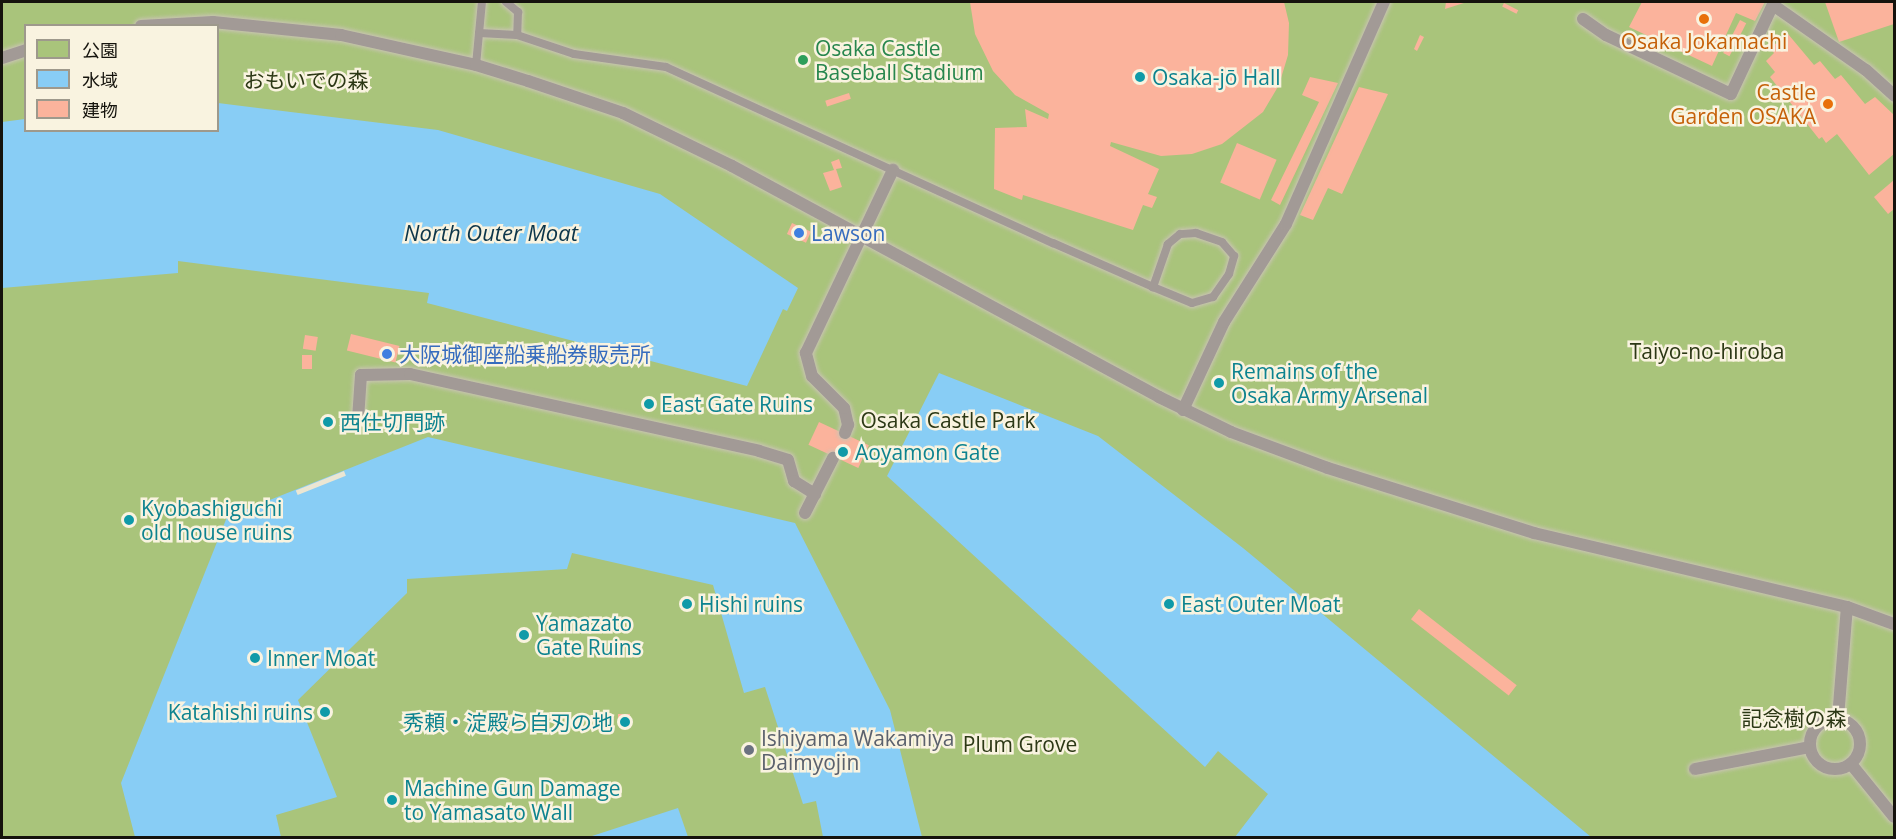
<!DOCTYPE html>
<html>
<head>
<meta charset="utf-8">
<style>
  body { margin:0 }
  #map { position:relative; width:1896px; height:839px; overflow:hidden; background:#ebe6d3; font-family:"Open Sans","Noto Sans JP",sans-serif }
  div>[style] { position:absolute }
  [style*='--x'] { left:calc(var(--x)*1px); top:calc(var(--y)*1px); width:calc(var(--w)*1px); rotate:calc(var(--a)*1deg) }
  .green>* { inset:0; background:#a9c47b }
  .water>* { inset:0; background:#88cdf5 }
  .pier>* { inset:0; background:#ebe6d3; transform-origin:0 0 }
  .building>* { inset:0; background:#fbb39c; transform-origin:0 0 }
  .roads { filter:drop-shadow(0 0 2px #c9c4b3) drop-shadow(0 0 2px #c9c4b3) }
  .service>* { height:8px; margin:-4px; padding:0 4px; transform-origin:4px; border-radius:4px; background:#a29a96 }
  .pedestrian>* { height:12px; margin:-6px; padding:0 6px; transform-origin:6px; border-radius:6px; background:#a29a96 }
  .pedestrian>.ring { margin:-6px; padding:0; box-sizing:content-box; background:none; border:12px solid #a29a96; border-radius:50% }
  .dots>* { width:16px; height:16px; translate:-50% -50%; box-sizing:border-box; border:3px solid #f9f3e0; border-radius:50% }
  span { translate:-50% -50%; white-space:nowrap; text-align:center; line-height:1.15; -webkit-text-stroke:5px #f9f3e0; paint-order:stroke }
  .food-label { font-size:21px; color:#c56008 }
  .right { translate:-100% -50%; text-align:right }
  .leisure-label { font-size:21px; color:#27864d }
  .left { translate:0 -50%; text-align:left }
  .culture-label { font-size:21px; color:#0d838f }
  .park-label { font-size:21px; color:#2c3815 }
  .shop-label { font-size:21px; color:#366cbe }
  .worship-label { font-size:21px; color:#5b616d }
  .water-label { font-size:22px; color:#0c3549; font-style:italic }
  .frame { position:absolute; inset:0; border:3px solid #15130d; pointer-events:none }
  .legend { position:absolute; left:24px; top:24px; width:195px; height:108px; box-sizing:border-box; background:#f9f3e0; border:2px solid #9e998c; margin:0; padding:8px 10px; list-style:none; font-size:18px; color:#15130d }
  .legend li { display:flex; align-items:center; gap:12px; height:30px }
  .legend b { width:30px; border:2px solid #9e998c }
</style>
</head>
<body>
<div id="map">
  <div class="green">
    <i style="clip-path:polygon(evenodd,2px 2px,1894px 2px,1894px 837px,2px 838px,2px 2px,26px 26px,218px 26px,218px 130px,26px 130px,26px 26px)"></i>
  </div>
  <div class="water">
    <i style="clip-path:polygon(218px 103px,438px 130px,660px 194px,798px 288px,787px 311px,783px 309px,747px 386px,427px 303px,429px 293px,178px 261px,178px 273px,2px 288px,2px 122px,25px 119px,26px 130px,218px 130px)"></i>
    <i style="clip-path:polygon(939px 373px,1098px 436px,1243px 548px,1591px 837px,1235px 837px,1268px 794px,1218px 751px,1205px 767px,887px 476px)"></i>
    <i style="clip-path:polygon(428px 437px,795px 523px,890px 710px,922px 837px,823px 837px,816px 801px,803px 804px,765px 687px,744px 693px,713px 585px,572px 553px,567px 569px,407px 579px,407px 593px,298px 700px,337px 797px,276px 815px,281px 837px,135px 837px,121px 783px,227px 517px)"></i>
    <i style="clip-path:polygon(678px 808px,688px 837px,589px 837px)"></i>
  </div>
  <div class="pier">
    <i style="left:344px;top:471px;width:5px;height:52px;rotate:68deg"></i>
  </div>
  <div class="building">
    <i style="clip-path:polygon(970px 2px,1284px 2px,1289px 23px,1288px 55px,1279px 85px,1263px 112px,1222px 144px,1192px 154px,1161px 156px,1111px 142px,1110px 146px,1159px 169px,1148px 194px,1157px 197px,1152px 208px,1143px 205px,1133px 230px,1023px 195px,1022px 200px,994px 189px,995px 128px,1027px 127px,1025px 109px,1048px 119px,1049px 114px,1015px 95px,993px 71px,975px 34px)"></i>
    <i style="clip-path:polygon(1446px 2px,1467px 2px,1445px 9px)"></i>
    <i style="clip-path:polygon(1642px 2px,1765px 2px,1755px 21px,1736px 13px,1712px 66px,1629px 27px)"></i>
    <i style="clip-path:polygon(1825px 2px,1894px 2px,1894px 24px,1839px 42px)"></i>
    <i style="left:1504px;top:3px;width:16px;height:4px;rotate:27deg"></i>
    <i style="left:1740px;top:20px;width:7px;height:37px;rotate:27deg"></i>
    <i style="clip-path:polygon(1788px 34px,1814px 65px,1820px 61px,1835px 79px,1841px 75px,1865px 104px,1875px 97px,1894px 115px,1894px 154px,1869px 175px,1837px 134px,1826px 143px,1822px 137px,1819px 139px,1770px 77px,1775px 72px,1766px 61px,1774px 53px,1770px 48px)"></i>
    <i style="clip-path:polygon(1420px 35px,1424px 37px,1417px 51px,1414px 49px)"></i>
    <i style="clip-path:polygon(1310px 77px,1338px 83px,1280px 205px,1271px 200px,1319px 102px,1302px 95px)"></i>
    <i style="clip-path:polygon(1359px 87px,1388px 94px,1342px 194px,1328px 188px,1313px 220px,1300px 215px)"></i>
    <i style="left:849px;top:93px;width:6px;height:25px;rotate:72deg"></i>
    <i style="left:1237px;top:143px;width:43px;height:43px;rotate:23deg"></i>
    <i style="clip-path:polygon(839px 159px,842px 168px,836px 169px,842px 187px,830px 191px,823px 173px,834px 170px,831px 162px)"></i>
    <i style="clip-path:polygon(1894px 180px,1894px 209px,1888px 214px,1874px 197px)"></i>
    <i style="left:792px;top:223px;width:21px;height:12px;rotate:25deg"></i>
    <i style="left:351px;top:334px;width:50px;height:17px;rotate:14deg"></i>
    <i style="left:305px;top:335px;width:13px;height:14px;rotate:9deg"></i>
    <i style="left:302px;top:355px;width:10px;height:14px"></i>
    <i style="left:819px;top:422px;width:55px;height:25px;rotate:25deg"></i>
    <i style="left:1419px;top:609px;width:124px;height:13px;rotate:38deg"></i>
    <i style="left:630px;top:714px;width:10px;height:12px;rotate:90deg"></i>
  </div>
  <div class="roads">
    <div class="service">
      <i style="--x:506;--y:2;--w:16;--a:40"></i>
      <i style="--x:518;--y:12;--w:23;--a:92"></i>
      <i style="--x:479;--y:33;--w:38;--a:3"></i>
      <i style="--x:517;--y:35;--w:60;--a:18.4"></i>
      <i style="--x:574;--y:54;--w:93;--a:8"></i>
      <i style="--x:666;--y:67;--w:425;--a:24.5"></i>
      <i style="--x:1053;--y:243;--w:109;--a:23.7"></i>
      <i style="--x:1153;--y:287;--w:42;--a:22.3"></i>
      <i style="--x:1192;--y:303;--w:22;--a:-16"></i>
      <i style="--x:1213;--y:297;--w:28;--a:-55"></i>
      <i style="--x:1229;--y:274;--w:19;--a:-74"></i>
      <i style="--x:1234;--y:256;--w:18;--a:-131"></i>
      <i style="--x:1222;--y:242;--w:28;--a:-161"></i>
      <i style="--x:1196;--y:233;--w:16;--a:176"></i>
      <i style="--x:1180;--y:234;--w:16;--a:140"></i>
      <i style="--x:1168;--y:244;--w:46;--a:109.2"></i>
      <i style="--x:476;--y:65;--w:63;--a:-84.6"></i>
    </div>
    <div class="pedestrian">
      <i style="--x:1773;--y:5;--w:113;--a:35"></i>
      <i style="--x:1866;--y:70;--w:38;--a:42"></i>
      <i style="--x:1583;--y:19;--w:28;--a:35"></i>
      <i style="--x:1606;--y:35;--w:138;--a:25.3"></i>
      <i style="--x:1731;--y:94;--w:102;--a:-64.9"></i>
      <i style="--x:141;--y:26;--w:72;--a:-3.2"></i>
      <i style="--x:213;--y:22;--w:129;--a:5.8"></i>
      <i style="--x:341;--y:35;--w:138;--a:12.5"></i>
      <i style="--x:476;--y:65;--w:54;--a:17.1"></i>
      <i style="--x:528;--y:81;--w:100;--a:18.6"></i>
      <i style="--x:623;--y:113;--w:121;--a:25.9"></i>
      <i style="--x:732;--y:166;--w:485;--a:28.4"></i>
      <i style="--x:1159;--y:397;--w:80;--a:25.9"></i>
      <i style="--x:1231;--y:432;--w:103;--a:20.4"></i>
      <i style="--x:1328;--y:468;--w:216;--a:17.5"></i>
      <i style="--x:1534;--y:533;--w:322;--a:13.3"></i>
      <i style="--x:1847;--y:607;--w:50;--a:19.9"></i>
      <i style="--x:2;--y:58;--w:25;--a:-18"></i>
      <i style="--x:1183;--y:410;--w:97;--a:-65"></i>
      <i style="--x:1224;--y:322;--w:116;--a:-57.7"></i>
      <i style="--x:1286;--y:224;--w:243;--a:-66.2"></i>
      <i style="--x:358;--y:419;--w:44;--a:-86.1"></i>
      <i style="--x:361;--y:375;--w:49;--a:-1.2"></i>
      <i style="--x:410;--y:374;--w:357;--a:12.4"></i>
      <i style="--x:759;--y:451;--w:30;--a:17"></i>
      <i style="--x:788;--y:460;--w:22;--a:74"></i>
      <i style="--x:794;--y:481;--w:25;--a:32"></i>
      <i style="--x:845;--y:433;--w:9;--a:-69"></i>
      <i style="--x:848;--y:425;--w:17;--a:-103"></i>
      <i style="--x:844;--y:408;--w:45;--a:-135"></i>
      <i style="--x:812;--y:376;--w:24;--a:-105"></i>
      <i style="--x:806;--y:353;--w:203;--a:-64.6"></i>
      <i style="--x:805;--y:513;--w:62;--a:-63"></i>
      <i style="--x:1838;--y:718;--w:111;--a:-85.4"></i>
      <i class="ring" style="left:1810px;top:719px;width:38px;height:38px"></i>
      <i style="--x:1851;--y:764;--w:68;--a:50.9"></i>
      <i style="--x:1695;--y:769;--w:117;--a:-10.8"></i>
    </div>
  </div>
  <div class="dots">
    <i style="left:1704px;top:19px;background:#e8710a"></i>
    <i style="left:803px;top:60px;background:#2e9e5b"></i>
    <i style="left:1140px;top:77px;background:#0f9aa8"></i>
    <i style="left:1828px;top:104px;background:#e8710a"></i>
    <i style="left:799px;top:233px;background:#3f7fe0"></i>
    <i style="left:387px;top:354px;background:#3f7fe0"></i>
    <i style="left:1219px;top:383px;background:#0f9aa8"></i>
    <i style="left:649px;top:404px;background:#0f9aa8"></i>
    <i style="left:328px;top:422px;background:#0f9aa8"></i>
    <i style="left:843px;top:452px;background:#0f9aa8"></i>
    <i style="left:129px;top:520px;background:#0f9aa8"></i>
    <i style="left:687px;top:604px;background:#0f9aa8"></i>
    <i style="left:1169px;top:604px;background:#0f9aa8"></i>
    <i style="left:524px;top:635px;background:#0f9aa8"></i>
    <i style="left:255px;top:658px;background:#0f9aa8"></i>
    <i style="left:325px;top:712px;background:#0f9aa8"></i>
    <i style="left:625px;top:722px;background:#0f9aa8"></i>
    <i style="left:749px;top:750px;background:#6b7280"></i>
    <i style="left:392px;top:800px;background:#0f9aa8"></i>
  </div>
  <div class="food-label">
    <span style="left:1704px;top:41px">Osaka Jokamachi</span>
    <span class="right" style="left:1816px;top:104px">Castle<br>Garden OSAKA</span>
  </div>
  <div class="leisure-label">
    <span class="left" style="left:815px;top:60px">Osaka Castle<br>Baseball Stadium</span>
  </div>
  <div class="culture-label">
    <span class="left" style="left:1152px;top:77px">Osaka-jō Hall</span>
    <span class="left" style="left:1231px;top:383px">Remains of the<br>Osaka Army Arsenal</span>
    <span class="left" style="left:661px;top:404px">East Gate Ruins</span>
    <span class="left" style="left:340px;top:422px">西仕切門跡</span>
    <span class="left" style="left:855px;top:452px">Aoyamon Gate</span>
    <span class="left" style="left:141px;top:520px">Kyobashiguchi<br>old house ruins</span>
    <span class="left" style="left:699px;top:604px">Hishi ruins</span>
    <span class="left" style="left:1181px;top:604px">East Outer Moat</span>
    <span class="left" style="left:536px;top:635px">Yamazato<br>Gate Ruins</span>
    <span class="left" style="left:267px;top:658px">Inner Moat</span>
    <span class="right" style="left:313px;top:712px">Katahishi ruins</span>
    <span class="right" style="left:613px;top:722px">秀頼・淀殿ら自刃の地</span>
    <span class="left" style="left:404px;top:800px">Machine Gun Damage<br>to Yamasato Wall</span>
  </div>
  <div class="park-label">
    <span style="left:306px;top:80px">おもいでの森</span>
    <span style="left:1707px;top:351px">Taiyo-no-hiroba</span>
    <span style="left:948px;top:420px">Osaka Castle Park</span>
    <span style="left:1794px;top:718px">記念樹の森</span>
    <span style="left:1020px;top:744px">Plum Grove</span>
  </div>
  <div class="shop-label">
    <span class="left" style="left:811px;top:233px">Lawson</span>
    <span class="left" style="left:399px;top:354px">大阪城御座船乗船券販売所</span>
  </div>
  <div class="worship-label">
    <span class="left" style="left:761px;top:750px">Ishiyama Wakamiya<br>Daimyojin</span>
  </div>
  <div class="water-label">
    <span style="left:491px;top:233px">North Outer Moat</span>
  </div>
  <div class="frame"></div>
  <ul class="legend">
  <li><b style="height:16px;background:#a9c47b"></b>公園</li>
  <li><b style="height:16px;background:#88cdf5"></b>水域</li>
  <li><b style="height:16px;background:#fbb39c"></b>建物</li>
  </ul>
</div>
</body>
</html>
